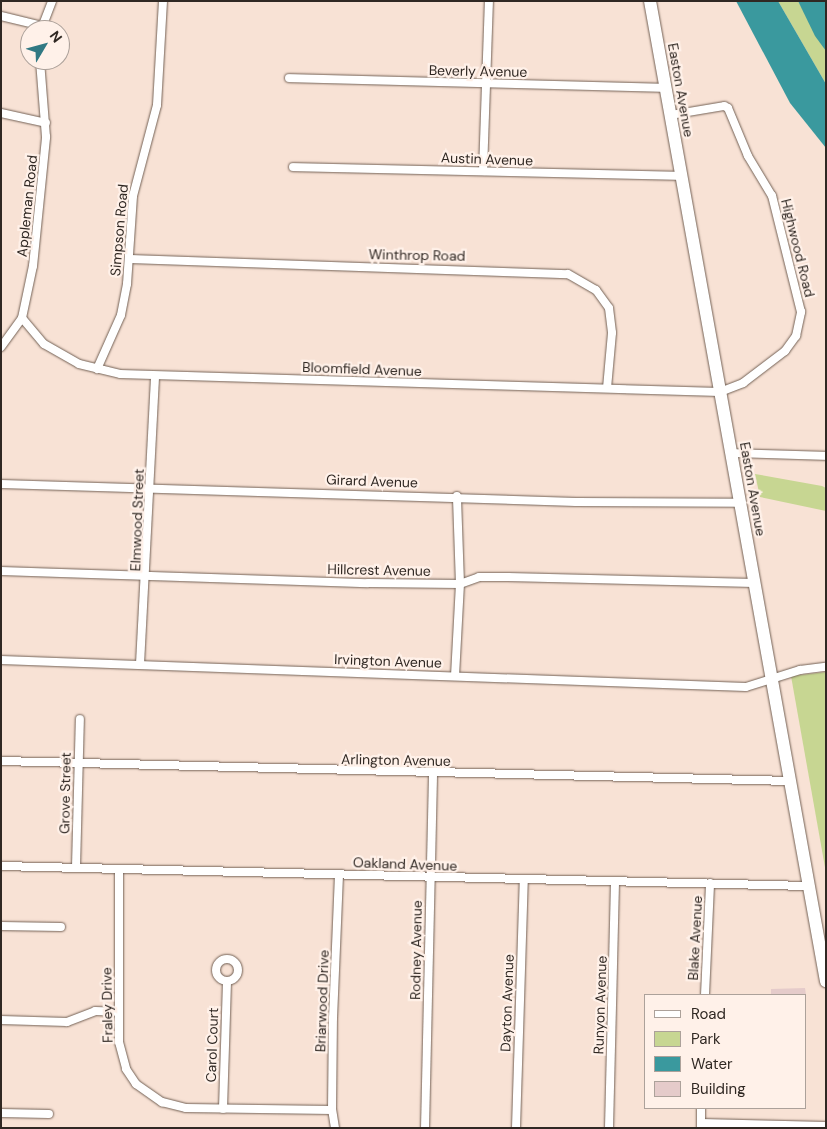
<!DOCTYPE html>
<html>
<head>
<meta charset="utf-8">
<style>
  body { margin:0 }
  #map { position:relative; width:827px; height:1129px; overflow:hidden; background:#f8e2d5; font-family:"DM Sans",sans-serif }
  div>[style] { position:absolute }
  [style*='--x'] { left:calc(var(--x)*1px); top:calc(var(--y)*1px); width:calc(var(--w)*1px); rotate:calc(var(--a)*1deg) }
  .green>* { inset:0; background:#c7d692 }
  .water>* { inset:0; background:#3a999e }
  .building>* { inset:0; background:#e5cbca }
  .roads { filter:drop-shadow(0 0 1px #736155) drop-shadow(0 0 1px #736155) }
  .minor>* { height:8px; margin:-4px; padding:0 4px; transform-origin:4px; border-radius:4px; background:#fff }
  .minor>.ring { margin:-4px; padding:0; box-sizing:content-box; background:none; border:8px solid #fff; border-radius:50% }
  .primary>* { height:12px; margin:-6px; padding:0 6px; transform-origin:6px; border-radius:6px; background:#fff }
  span { translate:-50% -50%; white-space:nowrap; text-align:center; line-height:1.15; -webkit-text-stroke:4.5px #fff1e9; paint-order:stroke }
  .street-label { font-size:14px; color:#302823 }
  .frame { position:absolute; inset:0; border:2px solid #302823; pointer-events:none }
  .legend { position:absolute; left:644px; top:994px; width:162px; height:115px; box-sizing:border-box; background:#fff1e9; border:1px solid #aca19a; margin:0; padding:6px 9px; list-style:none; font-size:15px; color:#302823 }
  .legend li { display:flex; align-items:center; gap:10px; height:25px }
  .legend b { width:25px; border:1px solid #aca19a }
  .north { position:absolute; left:20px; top:20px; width:50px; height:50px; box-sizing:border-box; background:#fff1e9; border:1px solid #aca19a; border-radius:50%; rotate:53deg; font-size:14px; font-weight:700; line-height:20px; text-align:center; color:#302823 }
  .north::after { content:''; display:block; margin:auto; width:18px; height:22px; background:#317983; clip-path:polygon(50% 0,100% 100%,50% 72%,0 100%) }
</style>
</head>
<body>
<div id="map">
  <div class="green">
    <i style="clip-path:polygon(778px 1px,798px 1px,826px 51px,826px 84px)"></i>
    <i style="clip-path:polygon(755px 474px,822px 486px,826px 488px,826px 511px,760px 497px)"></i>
    <i style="clip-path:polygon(826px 672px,826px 873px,791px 676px)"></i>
  </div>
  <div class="water">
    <i style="clip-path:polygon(736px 1px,778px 1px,826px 84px,826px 148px,790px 103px)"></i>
    <i style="clip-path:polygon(798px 1px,826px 1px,826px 51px,815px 36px)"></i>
  </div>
  <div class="building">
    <i style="clip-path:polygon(805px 988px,806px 995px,771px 995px,771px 989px)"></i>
  </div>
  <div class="roads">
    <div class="minor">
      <i style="--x:1;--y:16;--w:42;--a:13.7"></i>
      <i style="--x:41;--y:30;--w:31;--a:-69"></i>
      <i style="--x:289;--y:78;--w:377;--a:1.5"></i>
      <i style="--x:1;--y:113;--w:46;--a:12.5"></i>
      <i style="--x:293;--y:167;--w:389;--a:1.3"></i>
      <i style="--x:483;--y:171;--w:170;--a:-88"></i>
      <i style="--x:130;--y:259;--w:438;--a:2"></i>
      <i style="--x:568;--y:274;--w:32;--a:30"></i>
      <i style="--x:596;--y:290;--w:22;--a:54"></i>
      <i style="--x:609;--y:308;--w:25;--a:83"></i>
      <i style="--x:612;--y:333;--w:55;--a:95.2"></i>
      <i style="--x:22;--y:318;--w:34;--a:50"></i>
      <i style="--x:44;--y:344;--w:40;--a:29.7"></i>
      <i style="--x:79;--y:364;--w:42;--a:13.7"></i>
      <i style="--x:120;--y:374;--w:600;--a:1.72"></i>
      <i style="--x:720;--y:392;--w:25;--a:-21"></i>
      <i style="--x:743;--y:383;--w:53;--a:-37.3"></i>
      <i style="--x:785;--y:351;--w:19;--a:-54"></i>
      <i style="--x:796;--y:336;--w:25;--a:-78"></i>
      <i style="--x:801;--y:312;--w:120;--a:-104"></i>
      <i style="--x:772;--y:196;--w:47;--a:-121"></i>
      <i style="--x:748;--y:156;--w:52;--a:-112.6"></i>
      <i style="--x:728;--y:108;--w:4;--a:-153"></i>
      <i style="--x:724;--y:106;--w:54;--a:170.4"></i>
      <i style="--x:1;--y:347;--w:36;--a:-54"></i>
      <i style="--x:22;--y:318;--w:53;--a:-78.1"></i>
      <i style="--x:33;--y:266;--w:130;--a:-84.2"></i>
      <i style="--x:46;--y:137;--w:77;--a:-94.5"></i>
      <i style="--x:97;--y:369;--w:59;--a:-66"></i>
      <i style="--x:121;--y:315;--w:32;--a:-79"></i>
      <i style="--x:127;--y:284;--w:88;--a:-86.1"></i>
      <i style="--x:133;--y:196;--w:94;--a:-75.2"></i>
      <i style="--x:157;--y:105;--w:104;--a:-86.7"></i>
      <i style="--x:731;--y:453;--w:95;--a:1.8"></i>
      <i style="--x:1;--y:484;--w:575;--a:1.79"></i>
      <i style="--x:576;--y:502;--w:165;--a:0.3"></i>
      <i style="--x:1;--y:571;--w:367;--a:1.9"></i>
      <i style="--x:368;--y:583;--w:92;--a:0.6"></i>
      <i style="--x:460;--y:584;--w:20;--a:-20"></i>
      <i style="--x:479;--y:577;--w:29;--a:0"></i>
      <i style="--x:508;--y:577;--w:246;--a:1.4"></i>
      <i style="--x:1;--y:660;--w:745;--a:2.08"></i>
      <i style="--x:746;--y:687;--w:57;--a:-17.5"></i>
      <i style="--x:800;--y:670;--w:26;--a:-7"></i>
      <i style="--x:140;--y:664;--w:288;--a:-87"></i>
      <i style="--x:455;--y:676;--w:92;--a:-86.9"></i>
      <i style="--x:460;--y:584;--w:88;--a:-92"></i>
      <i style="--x:1;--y:761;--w:789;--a:1.45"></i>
      <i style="--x:1;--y:866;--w:808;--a:1.42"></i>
      <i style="--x:76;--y:867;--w:148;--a:-88.5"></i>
      <i style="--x:119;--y:870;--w:172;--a:90"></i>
      <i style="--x:119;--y:1042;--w:28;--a:75"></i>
      <i style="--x:126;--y:1069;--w:18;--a:56"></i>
      <i style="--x:136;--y:1084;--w:32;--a:35"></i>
      <i style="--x:162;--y:1102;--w:25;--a:14"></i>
      <i style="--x:186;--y:1108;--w:146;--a:0.8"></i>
      <i style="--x:1;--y:926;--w:60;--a:1"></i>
      <i class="ring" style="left:216px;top:959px;width:14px;height:14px"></i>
      <i style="--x:705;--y:995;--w:112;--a:-87.4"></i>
      <i style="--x:1;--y:1020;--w:66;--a:1.7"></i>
      <i style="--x:67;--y:1022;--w:30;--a:-21"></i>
      <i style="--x:95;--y:1011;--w:24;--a:2"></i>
      <i style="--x:223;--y:1109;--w:127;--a:-88.2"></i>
      <i style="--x:1;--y:1113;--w:48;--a:1.2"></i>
      <i style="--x:701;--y:1123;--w:125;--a:1.4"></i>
      <i style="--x:335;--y:1128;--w:18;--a:-99"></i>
      <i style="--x:332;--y:1110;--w:92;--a:-89.4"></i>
      <i style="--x:333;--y:1018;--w:144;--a:-87.6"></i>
      <i style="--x:425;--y:1128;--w:355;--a:-88.7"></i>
      <i style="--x:516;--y:1128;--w:248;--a:-88.2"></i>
      <i style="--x:609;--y:1128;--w:245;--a:-88.6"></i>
      <i style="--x:701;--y:1128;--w:20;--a:-90"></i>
    </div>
    <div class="primary">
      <i style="--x:650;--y:1;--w:996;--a:79.82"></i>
    </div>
  </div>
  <div class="street-label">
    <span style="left:478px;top:71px;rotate:1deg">Beverly Avenue</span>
    <span style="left:681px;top:90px;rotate:80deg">Easton Avenue</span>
    <span style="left:487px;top:159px;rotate:2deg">Austin Avenue</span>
    <span style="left:27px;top:206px;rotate:-84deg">Appleman Road</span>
    <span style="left:119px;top:230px;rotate:-85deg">Simpson Road</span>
    <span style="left:798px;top:248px;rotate:76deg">Highwood Road</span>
    <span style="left:417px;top:255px;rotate:1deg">Winthrop Road</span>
    <span style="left:362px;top:369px;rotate:2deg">Bloomfield Avenue</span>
    <span style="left:372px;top:481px;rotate:2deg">Girard Avenue</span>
    <span style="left:753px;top:489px;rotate:80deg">Easton Avenue</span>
    <span style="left:137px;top:520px;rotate:-88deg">Elmwood Street</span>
    <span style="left:379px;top:570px;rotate:1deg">Hillcrest Avenue</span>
    <span style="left:388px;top:661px;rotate:2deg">Irvington Avenue</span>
    <span style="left:396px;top:760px;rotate:1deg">Arlington Avenue</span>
    <span style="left:65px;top:793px;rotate:-89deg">Grove Street</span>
    <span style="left:405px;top:864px;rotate:2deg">Oakland Avenue</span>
    <span style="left:695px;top:938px;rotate:-87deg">Blake Avenue</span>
    <span style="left:416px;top:950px;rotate:-89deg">Rodney Avenue</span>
    <span style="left:322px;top:1001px;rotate:-88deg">Briarwood Drive</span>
    <span style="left:507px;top:1003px;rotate:-88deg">Dayton Avenue</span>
    <span style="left:107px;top:1005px;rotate:-91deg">Fraley Drive</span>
    <span style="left:600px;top:1005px;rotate:-88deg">Runyon Avenue</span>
    <span style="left:212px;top:1045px;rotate:-88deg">Carol Court</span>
  </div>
  <div class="frame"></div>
  <ul class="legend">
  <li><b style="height:6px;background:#fff"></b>Road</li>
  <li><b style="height:14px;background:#c7d692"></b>Park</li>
  <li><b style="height:14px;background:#3a999e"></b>Water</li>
  <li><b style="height:14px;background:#e5cbca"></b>Building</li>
  </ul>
  <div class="north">N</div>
</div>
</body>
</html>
